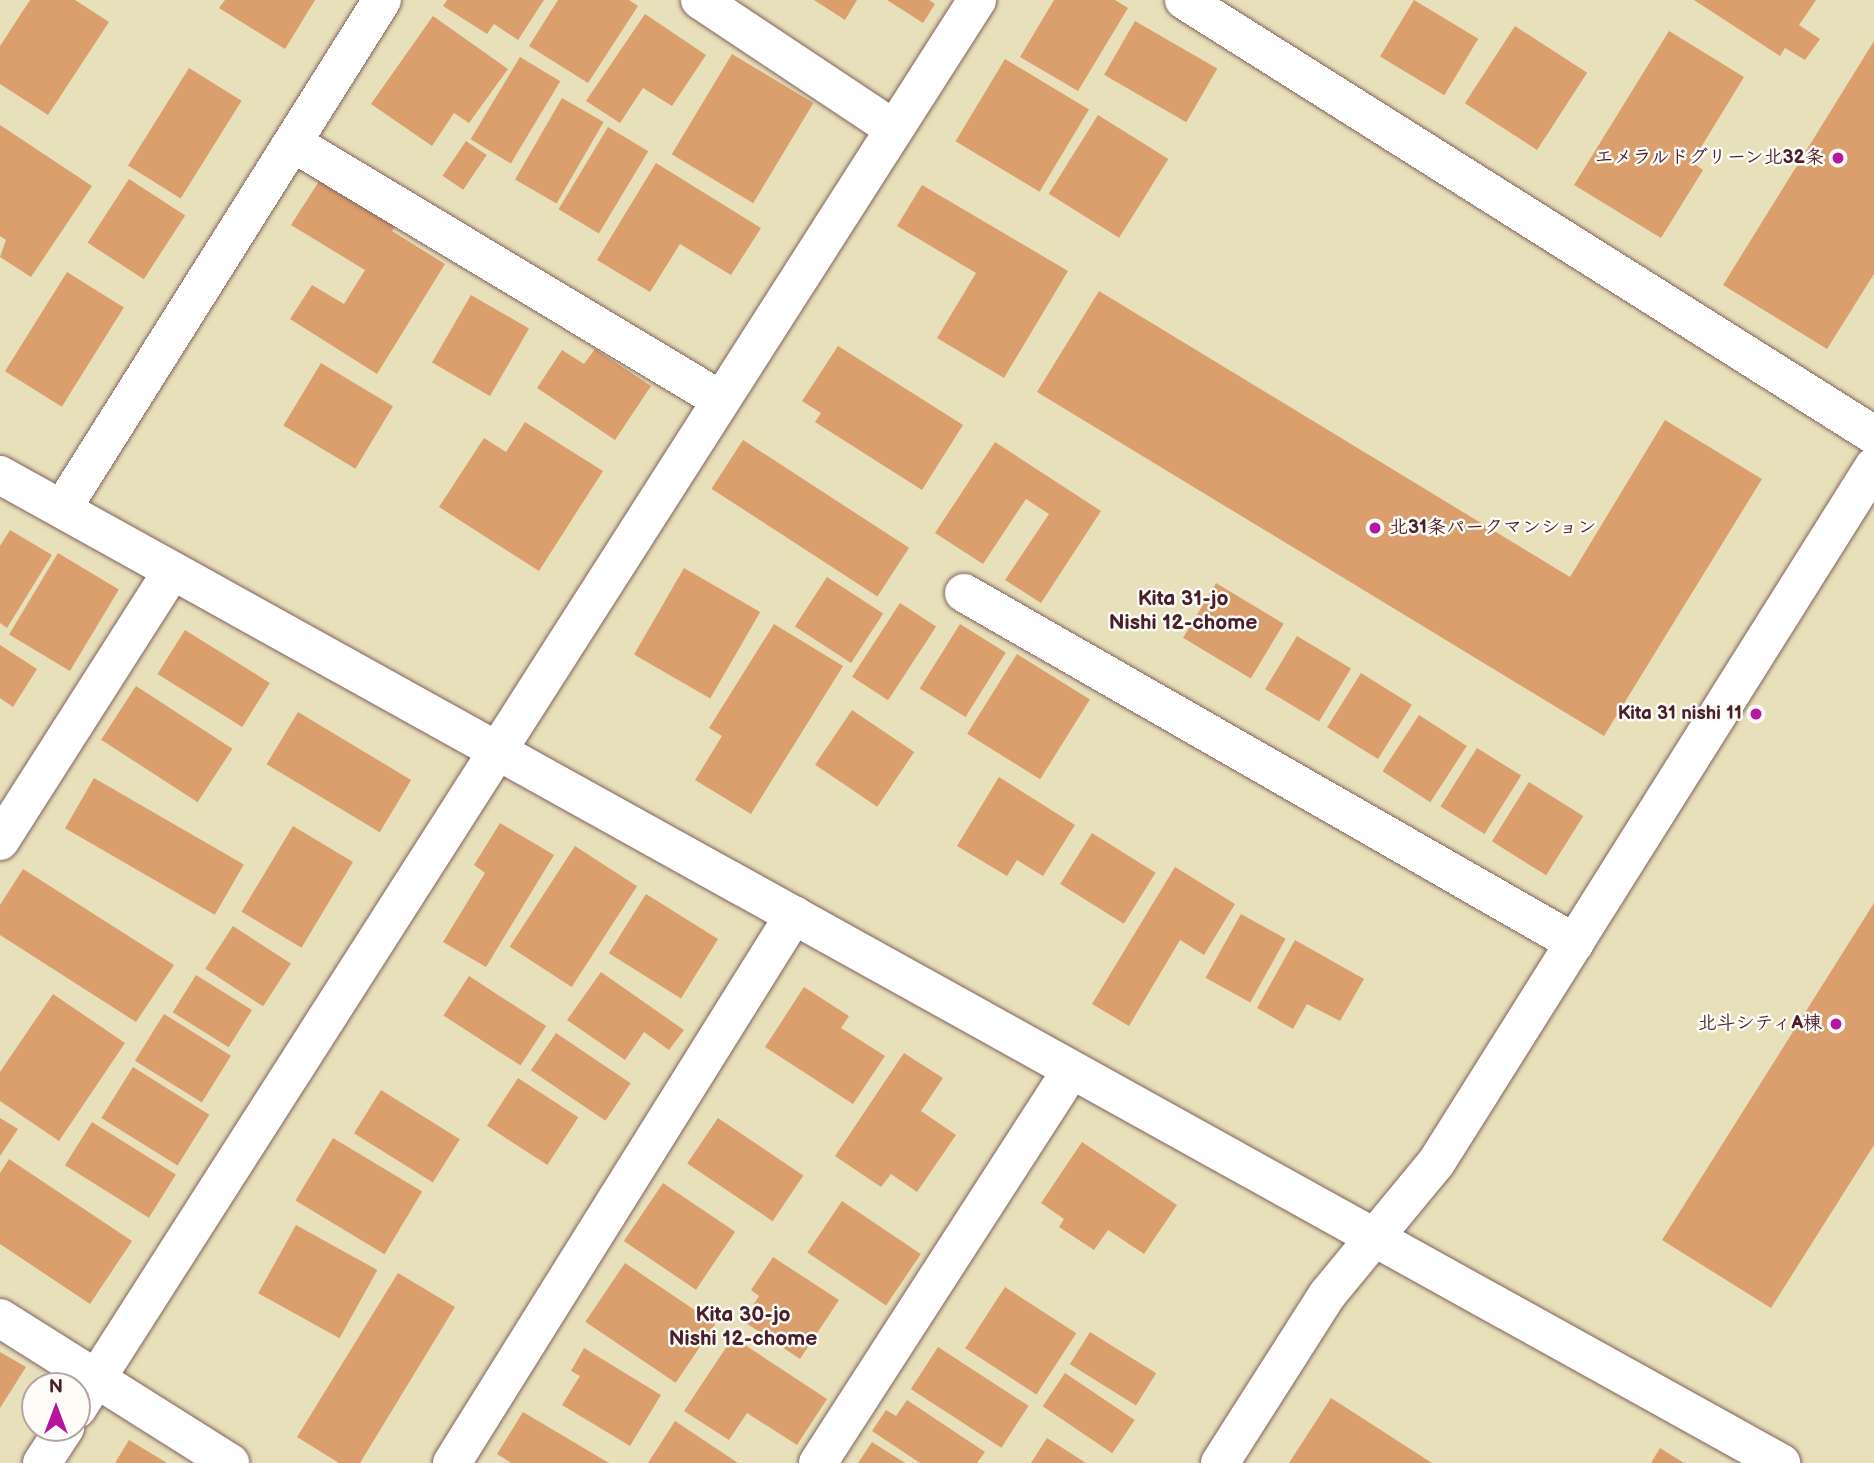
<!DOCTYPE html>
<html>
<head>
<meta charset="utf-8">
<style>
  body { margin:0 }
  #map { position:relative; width:1874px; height:1463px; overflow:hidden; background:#e8e0bb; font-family:"Balsamiq Sans","Klee One",sans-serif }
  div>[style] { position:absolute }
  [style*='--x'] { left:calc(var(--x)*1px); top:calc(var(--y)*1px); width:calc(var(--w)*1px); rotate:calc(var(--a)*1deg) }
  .building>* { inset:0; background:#db9f6e; transform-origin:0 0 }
  .roads { filter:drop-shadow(0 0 2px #81635d) drop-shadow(0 0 2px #81635d) }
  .street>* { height:38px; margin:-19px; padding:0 19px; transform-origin:19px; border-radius:19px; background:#fff }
  .secondary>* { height:38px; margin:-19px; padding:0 19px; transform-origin:19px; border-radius:19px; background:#fff }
  .dots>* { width:19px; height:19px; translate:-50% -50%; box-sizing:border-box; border:4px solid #fdfcf7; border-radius:50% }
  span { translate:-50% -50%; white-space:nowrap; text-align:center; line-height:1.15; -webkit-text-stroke:5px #fdfcf7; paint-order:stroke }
  .poi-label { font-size:19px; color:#4a1f2b; font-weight:700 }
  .right { translate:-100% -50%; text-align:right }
  .left { translate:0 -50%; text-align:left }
  .neighbourhood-label { font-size:21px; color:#4a1f2b; font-weight:700 }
  .north { position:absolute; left:21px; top:1372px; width:70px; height:70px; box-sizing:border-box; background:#fdfcf7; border:2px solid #b5a4a5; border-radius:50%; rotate:0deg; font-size:19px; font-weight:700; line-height:28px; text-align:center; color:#4a1f2b }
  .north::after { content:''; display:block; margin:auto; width:24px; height:32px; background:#b5179e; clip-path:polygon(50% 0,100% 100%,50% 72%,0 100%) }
</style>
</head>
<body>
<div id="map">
  <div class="building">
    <i style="clip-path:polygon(30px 0,75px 0,109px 22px,48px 115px,0 84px,0 46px)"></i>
    <i style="clip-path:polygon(225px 0,315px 0,285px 49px,219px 8px)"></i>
    <i style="clip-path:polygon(447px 0,544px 0,518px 40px,494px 24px,487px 34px,443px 6px)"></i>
    <i style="clip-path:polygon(558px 0,629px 0,638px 6px,588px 83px,529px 46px)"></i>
    <i style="clip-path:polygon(814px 0,857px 0,845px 20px)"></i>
    <i style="clip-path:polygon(887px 0,929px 0,935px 4px,923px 23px)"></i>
    <i style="clip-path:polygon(1054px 0,1115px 0,1128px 8px,1078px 91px,1020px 57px)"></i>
    <i style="left:1414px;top:0;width:75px;height:66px;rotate:31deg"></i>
    <i style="clip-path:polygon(1694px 0,1816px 0,1799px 25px,1820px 39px,1805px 60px,1785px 48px,1780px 56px)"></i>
    <i style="clip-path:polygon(645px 14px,706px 55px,672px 106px,643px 88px,620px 123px,586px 101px)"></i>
    <i style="clip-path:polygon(433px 16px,508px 69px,469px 123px,454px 113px,432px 146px,371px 104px)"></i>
    <i style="left:1135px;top:21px;width:95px;height:62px;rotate:30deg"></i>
    <i style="left:1515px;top:26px;width:86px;height:92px;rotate:33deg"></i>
    <i style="clip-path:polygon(1669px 31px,1744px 77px,1692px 162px,1703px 170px,1661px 238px,1574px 185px)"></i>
    <i style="clip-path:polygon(1874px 41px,1874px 274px,1827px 349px,1723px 285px)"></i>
    <i style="left:732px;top:54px;width:95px;height:117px;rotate:31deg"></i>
    <i style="left:520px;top:57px;width:47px;height:96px;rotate:31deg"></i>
    <i style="left:1005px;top:59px;width:98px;height:96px;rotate:31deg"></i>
    <i style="left:189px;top:68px;width:62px;height:115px;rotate:32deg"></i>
    <i style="left:562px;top:98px;width:48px;height:94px;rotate:30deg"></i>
    <i style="left:1098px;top:115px;width:83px;height:93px;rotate:32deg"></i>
    <i style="clip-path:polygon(0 125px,92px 186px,31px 277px,0 257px,6px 240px,0 236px)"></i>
    <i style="left:608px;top:127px;width:47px;height:96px;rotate:31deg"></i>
    <i style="left:466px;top:141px;width:25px;height:42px;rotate:34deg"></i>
    <i style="clip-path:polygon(656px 163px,761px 228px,731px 275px,680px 244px,650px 292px,597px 260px)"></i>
    <i style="clip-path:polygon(323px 175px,398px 222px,392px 231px,445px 264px,377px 374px,290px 319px,312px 285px,344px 304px,365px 270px,291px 225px)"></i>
    <i style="left:129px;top:179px;width:67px;height:76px;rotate:33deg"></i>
    <i style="clip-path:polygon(922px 185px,1068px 271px,1004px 378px,937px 338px,976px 273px,897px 226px)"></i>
    <i style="left:67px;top:272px;width:67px;height:117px;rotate:32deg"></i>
    <i style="clip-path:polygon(1099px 291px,1570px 577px,1665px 420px,1762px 479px,1604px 736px,1037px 392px)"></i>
    <i style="left:471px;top:295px;width:67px;height:78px;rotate:30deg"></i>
    <i style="clip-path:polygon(838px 346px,963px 425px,922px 490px,815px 422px,821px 413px,802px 401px)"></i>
    <i style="clip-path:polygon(595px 349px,651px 386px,615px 440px,537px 388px,562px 350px,584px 364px)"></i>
    <i style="left:321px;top:363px;width:84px;height:73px;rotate:31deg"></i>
    <i style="clip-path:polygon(525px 422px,603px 471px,539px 571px,439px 507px,484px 438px,506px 452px)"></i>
    <i style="left:743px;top:440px;width:198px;height:58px;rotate:33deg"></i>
    <i style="clip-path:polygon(995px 442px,1101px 511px,1041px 603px,1005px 580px,1049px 514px,1026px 499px,983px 564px,935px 533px)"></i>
    <i style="clip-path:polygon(10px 530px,52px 555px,7px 628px,0 623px,0 546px)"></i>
    <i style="left:58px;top:553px;width:71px;height:95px;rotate:31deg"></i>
    <i style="left:684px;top:568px;width:88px;height:100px;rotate:30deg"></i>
    <i style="left:827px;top:577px;width:67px;height:59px;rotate:33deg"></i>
    <i style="left:1216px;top:583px;width:79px;height:64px;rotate:31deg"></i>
    <i style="left:900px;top:603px;width:43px;height:88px;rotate:33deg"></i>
    <i style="clip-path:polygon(774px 624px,843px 666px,751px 814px,695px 780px,722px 736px,709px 728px)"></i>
    <i style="left:960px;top:624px;width:54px;height:76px;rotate:32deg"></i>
    <i style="left:185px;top:630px;width:100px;height:52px;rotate:32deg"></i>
    <i style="left:1297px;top:636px;width:63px;height:62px;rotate:31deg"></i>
    <i style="clip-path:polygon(0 645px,37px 669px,13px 707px,0 698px)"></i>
    <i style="left:1017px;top:654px;width:86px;height:94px;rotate:32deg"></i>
    <i style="left:1361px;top:673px;width:60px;height:64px;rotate:32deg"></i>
    <i style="left:136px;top:686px;width:115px;height:64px;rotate:33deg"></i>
    <i style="left:852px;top:710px;width:75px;height:66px;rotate:34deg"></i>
    <i style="left:298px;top:712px;width:132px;height:61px;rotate:31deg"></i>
    <i style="left:1419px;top:715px;width:57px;height:67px;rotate:33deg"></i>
    <i style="left:1477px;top:748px;width:52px;height:69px;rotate:32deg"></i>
    <i style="clip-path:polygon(999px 777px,1075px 825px,1043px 876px,1017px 860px,1007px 876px,957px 846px)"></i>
    <i style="left:94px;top:778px;width:173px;height:58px;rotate:30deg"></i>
    <i style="left:1529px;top:782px;width:64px;height:70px;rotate:32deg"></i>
    <i style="clip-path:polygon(500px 823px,554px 855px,486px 967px,443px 942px,485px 873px,474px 865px)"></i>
    <i style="left:293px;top:826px;width:70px;height:100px;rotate:31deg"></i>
    <i style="left:1092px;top:833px;width:75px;height:60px;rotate:32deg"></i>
    <i style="left:575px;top:846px;width:74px;height:120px;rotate:33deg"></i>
    <i style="clip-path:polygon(1175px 867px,1235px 904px,1204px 955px,1180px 940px,1129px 1026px,1092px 1004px)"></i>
    <i style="clip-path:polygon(23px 869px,174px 965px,136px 1022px,0 935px,0 905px)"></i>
    <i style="left:646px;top:894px;width:85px;height:70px;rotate:32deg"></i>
    <i style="clip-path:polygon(1874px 903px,1874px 1145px,1771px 1308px,1662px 1240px)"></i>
    <i style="left:1241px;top:914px;width:51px;height:73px;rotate:29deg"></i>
    <i style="left:233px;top:926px;width:69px;height:51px;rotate:33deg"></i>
    <i style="clip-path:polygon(1295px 940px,1364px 979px,1340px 1021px,1307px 1004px,1293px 1029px,1257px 1008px)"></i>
    <i style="clip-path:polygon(601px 972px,684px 1030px,669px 1050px,644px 1032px,625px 1060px,567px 1020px)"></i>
    <i style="left:196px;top:975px;width:66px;height:44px;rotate:32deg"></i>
    <i style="left:469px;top:976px;width:92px;height:47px;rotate:33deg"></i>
    <i style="clip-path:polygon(804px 987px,849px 1016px,841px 1028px,885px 1056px,853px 1104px,765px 1047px)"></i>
    <i style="clip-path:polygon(53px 994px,125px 1043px,59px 1141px,0 1101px,0 1072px)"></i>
    <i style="left:164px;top:1014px;width:79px;height:55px;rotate:32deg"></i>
    <i style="left:556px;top:1033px;width:90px;height:45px;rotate:34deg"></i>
    <i style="clip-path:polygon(904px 1053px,943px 1078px,921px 1111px,956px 1135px,917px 1192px,891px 1174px,881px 1187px,835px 1156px)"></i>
    <i style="left:133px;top:1067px;width:90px;height:60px;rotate:32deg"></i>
    <i style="left:518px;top:1078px;width:72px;height:57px;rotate:33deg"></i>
    <i style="left:381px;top:1090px;width:93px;height:51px;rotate:32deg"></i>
    <i style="clip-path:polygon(0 1118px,18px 1129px,0 1156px)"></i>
    <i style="left:718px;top:1118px;width:103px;height:55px;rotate:34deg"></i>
    <i style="left:92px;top:1122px;width:99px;height:51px;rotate:32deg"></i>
    <i style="left:333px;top:1138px;width:104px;height:73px;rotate:31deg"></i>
    <i style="clip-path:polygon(1082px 1142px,1177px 1205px,1144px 1254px,1108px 1230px,1094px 1250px,1059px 1227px,1064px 1219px,1041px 1203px)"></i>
    <i style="clip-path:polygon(9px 1159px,132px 1241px,90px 1304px,0 1244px,0 1173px)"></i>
    <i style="left:663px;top:1183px;width:87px;height:70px;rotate:34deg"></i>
    <i style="left:842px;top:1201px;width:95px;height:62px;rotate:34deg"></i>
    <i style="left:296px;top:1225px;width:93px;height:78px;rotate:29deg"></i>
    <i style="clip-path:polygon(773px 1257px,839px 1300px,800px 1359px,743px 1321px,759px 1296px,751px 1290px)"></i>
    <i style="left:625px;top:1263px;width:109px;height:71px;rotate:34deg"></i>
    <i style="clip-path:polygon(398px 1273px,455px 1307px,360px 1463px,339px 1463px,297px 1437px)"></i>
    <i style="left:1005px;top:1287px;width:85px;height:73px;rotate:33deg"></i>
    <i style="left:1090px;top:1332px;width:78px;height:38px;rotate:32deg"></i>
    <i style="clip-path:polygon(733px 1337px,827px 1399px,797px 1445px,747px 1413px,729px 1440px,684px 1411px)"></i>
    <i style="left:938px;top:1347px;width:108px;height:50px;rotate:33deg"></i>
    <i style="clip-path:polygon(584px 1348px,661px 1395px,630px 1446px,562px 1405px,580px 1376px,571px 1371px)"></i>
    <i style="clip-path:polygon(0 1352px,26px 1367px,0 1408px)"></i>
    <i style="left:1065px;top:1373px;width:84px;height:40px;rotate:34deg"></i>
    <i style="clip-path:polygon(1331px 1398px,1432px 1463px,1289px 1463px)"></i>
    <i style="clip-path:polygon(907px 1400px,985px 1452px,977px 1463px,920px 1463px,872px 1431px,886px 1410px,896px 1416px)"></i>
    <i style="clip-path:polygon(523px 1412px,609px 1463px,511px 1463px,497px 1454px)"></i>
    <i style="clip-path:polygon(675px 1421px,738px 1463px,648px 1463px)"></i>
    <i style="clip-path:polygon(1047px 1438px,1086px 1463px,1031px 1463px)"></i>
    <i style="clip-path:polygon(129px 1440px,167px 1463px,115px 1463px)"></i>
    <i style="clip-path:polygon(872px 1442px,905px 1463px,858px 1463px)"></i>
    <i style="clip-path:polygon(1660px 1448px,1684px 1463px,1651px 1463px)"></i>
  </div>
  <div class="roads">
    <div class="street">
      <i style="--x:700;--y:0;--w:233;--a:33.6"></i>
      <i style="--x:1184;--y:0;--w:816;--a:32.23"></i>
      <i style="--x:293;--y:143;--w:499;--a:31"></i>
      <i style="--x:62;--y:509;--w:601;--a:-57.84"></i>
      <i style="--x:964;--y:593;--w:704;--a:29.81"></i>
      <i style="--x:0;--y:841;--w:320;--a:-57.5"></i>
      <i style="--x:0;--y:1318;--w:272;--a:32.2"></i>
      <i style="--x:77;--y:1409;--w:1672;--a:-57.43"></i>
      <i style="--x:42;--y:1463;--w:42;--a:-56.7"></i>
      <i style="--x:452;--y:1463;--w:646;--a:-58.03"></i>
      <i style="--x:818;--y:1463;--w:467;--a:-57.2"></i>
    </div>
    <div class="secondary">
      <i style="--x:0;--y:475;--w:2037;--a:29.02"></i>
      <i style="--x:1220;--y:1463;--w:199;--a:-57.5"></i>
      <i style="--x:1327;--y:1295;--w:171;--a:-50.5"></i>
      <i style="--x:1436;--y:1163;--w:823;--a:-57.85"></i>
    </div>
  </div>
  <div class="dots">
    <i style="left:1838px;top:158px;background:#b5179e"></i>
    <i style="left:1375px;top:528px;background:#b5179e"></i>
    <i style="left:1756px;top:714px;background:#b5179e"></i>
    <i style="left:1836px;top:1024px;background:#b5179e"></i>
  </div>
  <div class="poi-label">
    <span class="right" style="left:1824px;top:158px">エメラルドグリーン北32条</span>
    <span class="left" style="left:1389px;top:528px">北31条パークマンション</span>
    <span class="right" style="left:1742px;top:714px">Kita 31 nishi 11</span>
    <span class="right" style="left:1822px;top:1024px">北斗シティA棟</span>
  </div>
  <div class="neighbourhood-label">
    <span style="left:1183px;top:611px">Kita 31-jo<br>Nishi 12-chome</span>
    <span style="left:743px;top:1327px">Kita 30-jo<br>Nishi 12-chome</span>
  </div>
  <div class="north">N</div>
</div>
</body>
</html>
